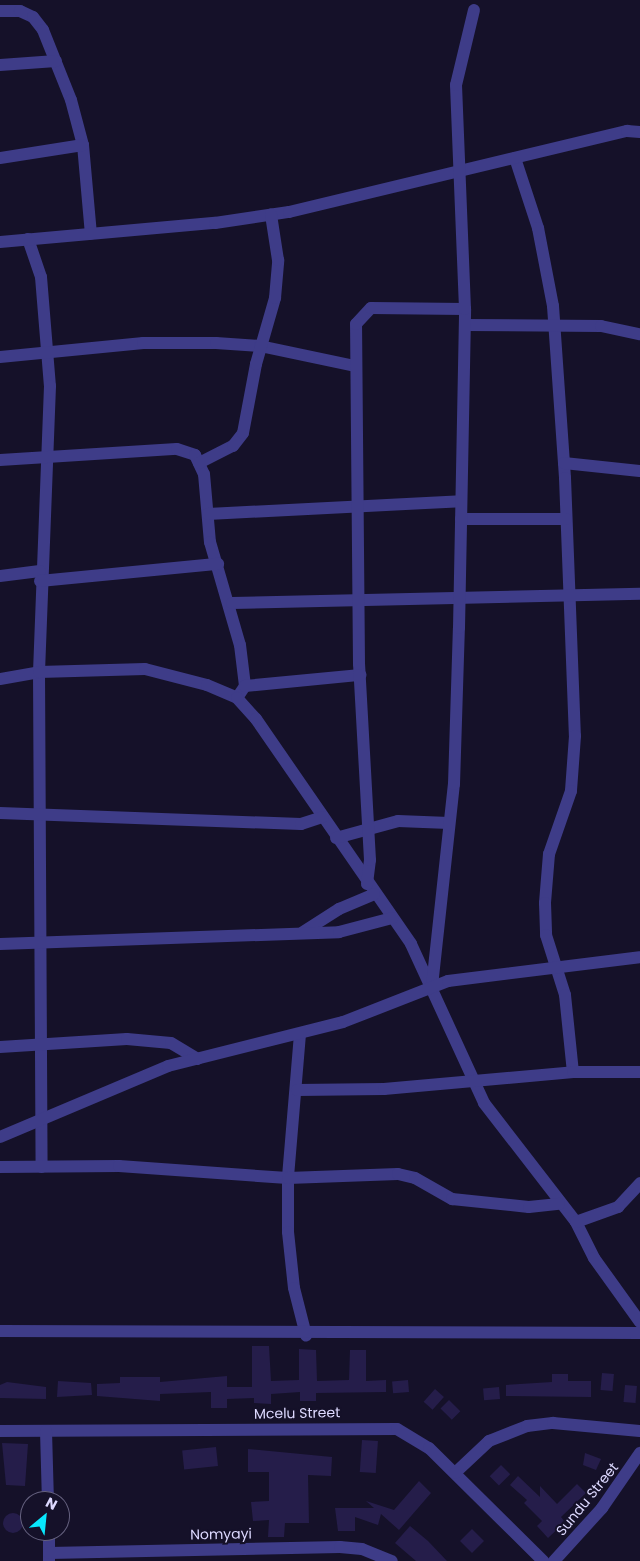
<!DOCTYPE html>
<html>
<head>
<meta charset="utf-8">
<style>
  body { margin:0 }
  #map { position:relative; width:640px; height:1561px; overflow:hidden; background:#151129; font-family:Poppins,sans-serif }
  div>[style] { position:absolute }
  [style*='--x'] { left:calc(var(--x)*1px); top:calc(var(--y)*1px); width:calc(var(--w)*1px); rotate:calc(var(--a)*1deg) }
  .building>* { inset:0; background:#251d4a; transform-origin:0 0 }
  .round { border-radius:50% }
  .minor>* { height:12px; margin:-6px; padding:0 6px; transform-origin:6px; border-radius:6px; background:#3e3c88 }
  span { translate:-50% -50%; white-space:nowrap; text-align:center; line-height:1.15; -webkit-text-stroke:4px #151129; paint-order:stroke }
  .street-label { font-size:14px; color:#ddd9ff }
  .north { position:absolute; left:20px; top:1491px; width:50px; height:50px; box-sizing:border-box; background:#151129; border:1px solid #65617f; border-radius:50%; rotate:28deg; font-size:14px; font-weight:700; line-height:20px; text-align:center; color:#ddd9ff }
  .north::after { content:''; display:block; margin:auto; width:18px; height:22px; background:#08e7fc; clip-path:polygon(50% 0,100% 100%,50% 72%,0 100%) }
</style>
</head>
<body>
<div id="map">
  <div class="building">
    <i style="clip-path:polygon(252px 1346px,269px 1346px,271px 1381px,299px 1380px,299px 1349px,316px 1350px,317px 1381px,349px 1380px,350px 1350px,366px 1350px,366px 1381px,386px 1380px,386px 1392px,316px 1393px,316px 1401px,300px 1401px,300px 1392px,271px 1394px,271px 1404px,254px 1403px,254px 1398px,227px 1399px,227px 1408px,211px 1408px,211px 1392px,160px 1394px,160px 1401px,97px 1396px,97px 1384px,120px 1383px,120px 1377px,160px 1377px,160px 1382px,227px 1376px,227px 1387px,252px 1387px)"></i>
    <i style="left:602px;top:1373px;width:12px;height:17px;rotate:5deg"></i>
    <i style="clip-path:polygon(552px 1374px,568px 1374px,568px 1381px,591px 1381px,591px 1397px,506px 1396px,506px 1385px,552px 1382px)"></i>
    <i style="left:408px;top:1380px;width:12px;height:16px;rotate:85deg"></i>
    <i style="clip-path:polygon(58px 1381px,91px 1383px,92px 1395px,57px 1397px)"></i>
    <i style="clip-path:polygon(7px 1382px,46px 1387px,46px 1399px,0 1398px,0 1385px)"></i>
    <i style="left:625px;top:1385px;width:12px;height:17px;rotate:5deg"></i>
    <i style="left:499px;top:1387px;width:12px;height:16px;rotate:85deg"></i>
    <i style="left:435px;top:1389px;width:12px;height:17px;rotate:42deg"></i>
    <i style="left:449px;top:1400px;width:16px;height:12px;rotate:45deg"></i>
    <i style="left:362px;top:1440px;width:16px;height:32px;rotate:4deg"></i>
    <i style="clip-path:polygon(2px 1443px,28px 1444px,25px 1486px,6px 1485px)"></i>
    <i style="left:216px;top:1447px;width:19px;height:34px;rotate:84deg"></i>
    <i style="clip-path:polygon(248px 1449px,332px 1457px,331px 1476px,308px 1475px,309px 1523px,285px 1523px,284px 1537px,268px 1537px,269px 1520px,253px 1521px,251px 1502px,269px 1501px,269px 1472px,248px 1472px)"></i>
    <i style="clip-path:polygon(585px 1453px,601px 1459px,596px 1470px,583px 1465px)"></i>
    <i style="left:501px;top:1465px;width:13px;height:16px;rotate:45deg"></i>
    <i style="clip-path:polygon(518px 1476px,540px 1497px,540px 1486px,557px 1504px,577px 1484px,586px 1493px,561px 1517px,565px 1522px,548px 1538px,537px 1526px,542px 1521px,524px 1503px,527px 1500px,510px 1485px)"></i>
    <i style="clip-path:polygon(419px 1481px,431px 1493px,399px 1530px,381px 1514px,378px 1525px,355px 1517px,355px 1531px,338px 1531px,335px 1508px,374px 1508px,366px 1501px,394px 1510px)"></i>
    <i class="round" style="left:3px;top:1513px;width:20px;height:20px"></i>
    <i style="clip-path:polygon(410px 1526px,428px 1541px,447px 1561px,416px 1561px,395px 1543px)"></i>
    <i style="left:472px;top:1529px;width:17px;height:17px;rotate:45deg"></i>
  </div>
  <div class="minor">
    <i style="--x:0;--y:11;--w:20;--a:0"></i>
    <i style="--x:20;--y:11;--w:14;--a:25"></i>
    <i style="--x:33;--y:17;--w:16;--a:52"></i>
    <i style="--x:43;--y:30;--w:75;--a:68.2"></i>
    <i style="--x:71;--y:100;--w:47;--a:75.1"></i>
    <i style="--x:83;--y:145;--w:89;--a:84.9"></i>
    <i style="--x:0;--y:65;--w:56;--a:-4.1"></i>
    <i style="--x:0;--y:158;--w:84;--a:-8.9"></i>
    <i style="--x:515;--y:158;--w:74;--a:71.8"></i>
    <i style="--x:538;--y:228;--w:79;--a:79.1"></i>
    <i style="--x:553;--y:306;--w:172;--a:86"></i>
    <i style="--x:565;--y:478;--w:258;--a:87.8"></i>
    <i style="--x:575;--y:736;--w:55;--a:94.2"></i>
    <i style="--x:571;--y:791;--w:67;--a:109.2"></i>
    <i style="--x:549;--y:854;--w:49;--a:94.7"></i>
    <i style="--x:545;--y:903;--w:32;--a:88"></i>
    <i style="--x:546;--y:935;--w:63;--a:72.4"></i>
    <i style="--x:565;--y:995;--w:77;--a:84.1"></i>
    <i style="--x:28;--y:239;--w:40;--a:71.1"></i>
    <i style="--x:41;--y:277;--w:109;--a:85.3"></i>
    <i style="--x:50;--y:386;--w:286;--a:92.2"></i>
    <i style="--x:39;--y:672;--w:495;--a:89.7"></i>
    <i style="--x:0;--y:242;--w:216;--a:-5.1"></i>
    <i style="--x:215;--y:223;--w:75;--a:-8.5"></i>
    <i style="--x:289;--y:212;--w:348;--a:-13.5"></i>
    <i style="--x:627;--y:131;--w:13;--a:4"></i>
    <i style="--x:465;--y:325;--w:136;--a:0.4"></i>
    <i style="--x:601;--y:326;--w:40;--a:12"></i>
    <i style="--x:0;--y:357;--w:144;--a:-5.6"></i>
    <i style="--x:143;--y:343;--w:73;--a:0"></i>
    <i style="--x:216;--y:343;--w:44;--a:3.9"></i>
    <i style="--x:260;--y:346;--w:97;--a:11.9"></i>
    <i style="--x:0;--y:460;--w:177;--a:-3.6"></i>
    <i style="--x:177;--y:449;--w:19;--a:18"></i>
    <i style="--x:195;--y:455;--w:21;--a:65"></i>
    <i style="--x:204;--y:474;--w:68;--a:85"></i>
    <i style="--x:210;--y:542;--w:107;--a:73.8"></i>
    <i style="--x:240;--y:645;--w:41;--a:83"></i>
    <i style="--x:245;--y:686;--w:14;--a:124"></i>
    <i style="--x:199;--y:463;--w:38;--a:-27"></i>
    <i style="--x:233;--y:446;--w:16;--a:-52"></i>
    <i style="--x:243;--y:433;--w:70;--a:-79.3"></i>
    <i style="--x:256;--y:364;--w:69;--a:-73.9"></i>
    <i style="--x:275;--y:298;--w:38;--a:-85"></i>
    <i style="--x:278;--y:260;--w:46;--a:-98.8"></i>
    <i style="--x:564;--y:463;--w:76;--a:6"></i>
    <i style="--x:208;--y:514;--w:253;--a:-2.9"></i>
    <i style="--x:461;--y:519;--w:105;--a:0"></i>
    <i style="--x:0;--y:576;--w:40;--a:-7.1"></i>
    <i style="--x:40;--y:581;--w:179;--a:-5.5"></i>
    <i style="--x:232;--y:603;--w:408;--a:-1.3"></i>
    <i style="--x:0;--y:679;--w:40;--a:-10"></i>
    <i style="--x:39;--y:672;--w:106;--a:-1.6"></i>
    <i style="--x:145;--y:669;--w:64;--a:14.5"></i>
    <i style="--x:207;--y:685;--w:33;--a:23"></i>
    <i style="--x:237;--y:698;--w:28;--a:48"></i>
    <i style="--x:256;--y:719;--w:273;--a:55.4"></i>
    <i style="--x:411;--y:944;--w:175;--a:65.3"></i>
    <i style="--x:484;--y:1103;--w:150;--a:52.3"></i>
    <i style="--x:576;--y:1222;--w:40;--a:63.4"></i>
    <i style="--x:594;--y:1258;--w:79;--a:54.3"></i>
    <i style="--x:245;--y:686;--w:116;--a:-5.5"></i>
    <i style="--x:0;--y:813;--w:301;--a:2.1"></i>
    <i style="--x:301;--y:824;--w:23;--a:-18"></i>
    <i style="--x:336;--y:838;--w:64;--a:-15.3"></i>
    <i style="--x:398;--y:821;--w:51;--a:2.2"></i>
    <i style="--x:367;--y:884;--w:24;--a:-83"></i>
    <i style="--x:370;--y:860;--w:196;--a:-93.2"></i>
    <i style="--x:359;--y:664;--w:340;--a:-90.5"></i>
    <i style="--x:356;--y:324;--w:22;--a:-47"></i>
    <i style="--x:371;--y:308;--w:94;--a:0.6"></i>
    <i style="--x:303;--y:932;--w:43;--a:-32.6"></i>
    <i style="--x:339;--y:909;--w:38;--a:-23"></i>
    <i style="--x:0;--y:944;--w:339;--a:-2"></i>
    <i style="--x:339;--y:932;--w:55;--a:-14.8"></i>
    <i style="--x:432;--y:986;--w:203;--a:-83.8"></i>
    <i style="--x:454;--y:784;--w:156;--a:-88.2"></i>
    <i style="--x:459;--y:628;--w:319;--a:-88.9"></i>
    <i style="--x:465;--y:309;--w:224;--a:-92.3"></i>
    <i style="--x:456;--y:85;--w:77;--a:-76.5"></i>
    <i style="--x:300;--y:1034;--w:144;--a:94.8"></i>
    <i style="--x:288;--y:1178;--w:54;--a:90"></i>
    <i style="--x:288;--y:1232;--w:56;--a:83.9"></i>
    <i style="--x:294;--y:1288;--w:49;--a:75.7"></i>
    <i style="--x:0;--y:1047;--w:127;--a:-3.6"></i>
    <i style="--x:127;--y:1039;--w:44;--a:5.2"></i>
    <i style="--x:171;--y:1043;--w:31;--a:31"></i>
    <i style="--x:297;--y:1090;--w:87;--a:-0.7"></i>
    <i style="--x:384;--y:1089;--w:190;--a:-5.1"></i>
    <i style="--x:573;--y:1072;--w:67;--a:0"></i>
    <i style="--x:0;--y:1137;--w:182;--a:-22.9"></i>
    <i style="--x:168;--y:1066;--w:180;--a:-14.1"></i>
    <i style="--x:343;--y:1022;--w:113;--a:-21.3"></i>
    <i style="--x:448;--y:981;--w:193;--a:-7.1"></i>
    <i style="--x:0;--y:1167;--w:119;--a:-0.5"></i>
    <i style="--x:119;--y:1166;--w:169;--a:4.1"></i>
    <i style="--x:288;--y:1178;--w:110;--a:-2.1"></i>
    <i style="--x:398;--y:1174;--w:17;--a:13"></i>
    <i style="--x:415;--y:1178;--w:43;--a:29.6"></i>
    <i style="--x:452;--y:1199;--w:77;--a:5.9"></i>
    <i style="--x:529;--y:1207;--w:30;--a:-6"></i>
    <i style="--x:576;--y:1222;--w:45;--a:-19.7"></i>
    <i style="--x:618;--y:1207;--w:33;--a:-47"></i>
    <i style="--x:0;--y:1331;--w:640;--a:0.18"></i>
    <i style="--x:0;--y:1431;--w:397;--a:-0.3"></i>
    <i style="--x:397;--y:1429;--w:37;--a:31"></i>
    <i style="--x:429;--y:1448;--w:161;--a:44.7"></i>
    <i style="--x:46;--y:1431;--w:70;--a:88.4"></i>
    <i style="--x:455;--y:1473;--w:47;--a:-43.3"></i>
    <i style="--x:489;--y:1441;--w:41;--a:-21.5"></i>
    <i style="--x:527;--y:1426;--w:26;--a:-7"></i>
    <i style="--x:553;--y:1423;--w:87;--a:5.3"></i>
    <i style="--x:49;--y:1531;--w:30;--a:90"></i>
    <i style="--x:49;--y:1553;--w:291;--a:-1.2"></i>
    <i style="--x:340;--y:1547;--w:22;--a:5"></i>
    <i style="--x:362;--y:1549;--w:32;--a:22"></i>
    <i style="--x:554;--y:1561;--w:72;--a:-47.8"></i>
    <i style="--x:602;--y:1508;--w:67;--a:-55.4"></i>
  </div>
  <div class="street-label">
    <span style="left:297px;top:1413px;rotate:-1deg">Mcelu Street</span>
    <span style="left:587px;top:1499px;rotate:-51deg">Sundu Street</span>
    <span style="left:221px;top:1534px;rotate:-1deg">Nomyayi</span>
  </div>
  <div class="north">N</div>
</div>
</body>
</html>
